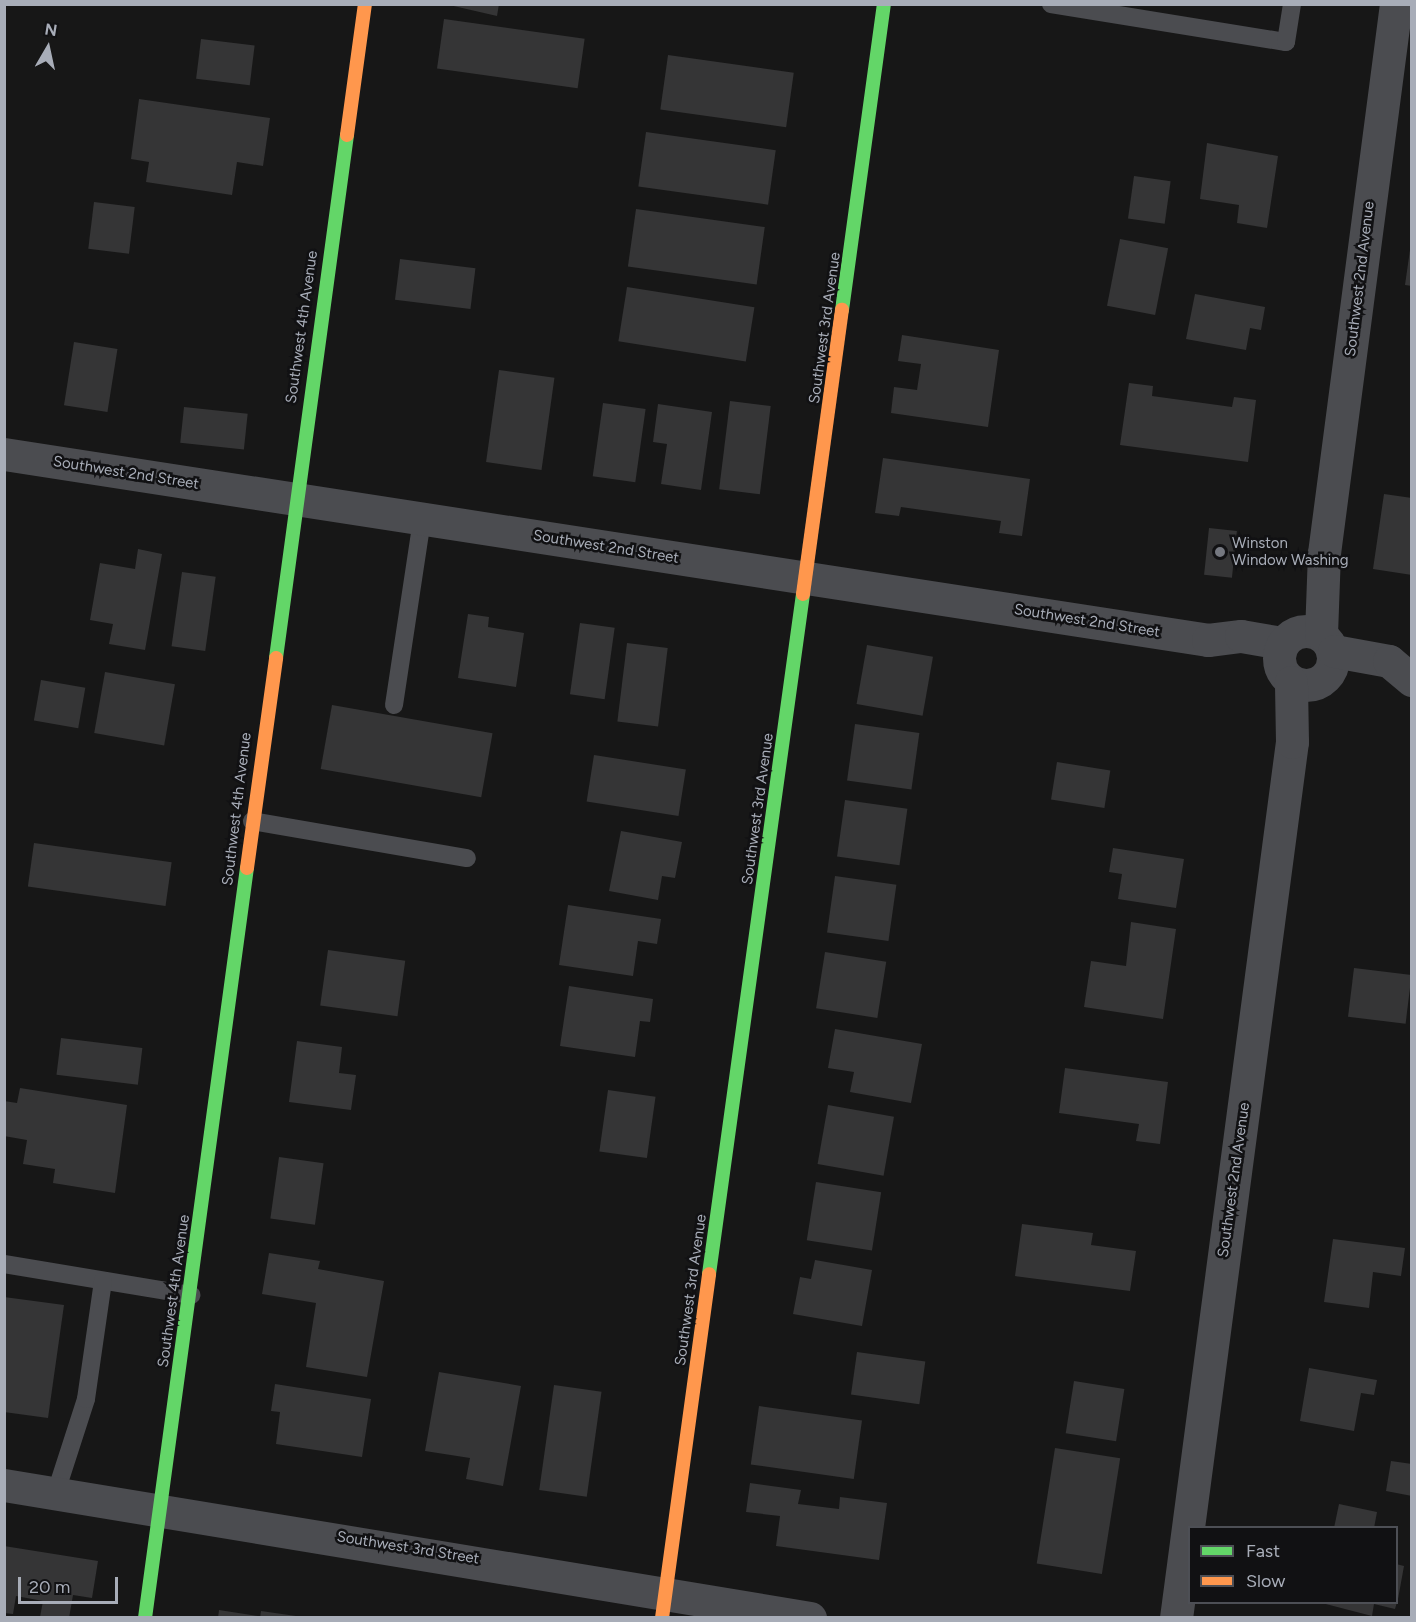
<!DOCTYPE html>
<html>
<head>
<meta charset="utf-8">
<style>
  body { margin:0 }
  #map { position:relative; width:1416px; height:1622px; overflow:hidden; background:#171717; font-family:Figtree,sans-serif }
  div>[style] { position:absolute }
  [style*='--x'] { left:calc(var(--x)*1px); top:calc(var(--y)*1px); width:calc(var(--w)*1px); rotate:calc(var(--a)*1deg) }
  .building>* { inset:0; background:#353536; transform-origin:0 0 }
  .lane>* { height:18px; margin:-9px; padding:0 9px; transform-origin:9px; border-radius:9px; background:#4b4c50 }
  .street>* { height:33px; margin:-16.5px; padding:0 16.5px; transform-origin:16.5px; border-radius:16.5px; background:#4b4c50 }
  .street>.ring { margin:-16.5px; padding:0; box-sizing:content-box; background:none; border:33px solid #4b4c50; border-radius:50% }
  .fast>* { height:14px; margin:-7px; padding:0 7px; transform-origin:7px; border-radius:7px; background:#63d668 }
  .slow>* { height:14px; margin:-7px; padding:0 7px; transform-origin:7px; border-radius:7px; background:#ff974d }
  .dots>* { width:16px; height:16px; translate:-50% -50%; box-sizing:border-box; border:3px solid #111113; border-radius:50% }
  span { translate:-50% -50%; white-space:nowrap; text-align:center; line-height:1.15; -webkit-text-stroke:5px #111113; paint-order:stroke }
  .street-label { font-size:15px; color:#a8adb8 }
  .poi-label { font-size:15px; color:#a8adb8 }
  .left { translate:0 -50%; text-align:left }
  .frame { position:absolute; inset:0; border:6px solid #a8adb8; pointer-events:none }
  .legend { position:absolute; left:1188px; top:1526px; width:210px; height:78px; box-sizing:border-box; background:#111113; border:2px solid #4d4f55; margin:0; padding:8px 10px; list-style:none; font-size:18px; color:#a8adb8 }
  .legend li { display:flex; align-items:center; gap:12px; height:30px }
  .legend b { width:30px; border:2px solid #4d4f55 }
  .north { position:absolute; left:18px; top:18px; width:60px; height:60px; -webkit-text-stroke:4px #111113; paint-order:stroke; rotate:9deg; font-size:16px; font-weight:700; line-height:24px; text-align:center; color:#a8adb8 }
  .north::after { content:''; display:block; margin:auto; width:21px; height:27px; background:#a8adb8; clip-path:polygon(50% 0,100% 100%,50% 72%,0 100%) }
  .scale { position:absolute; left:18px; top:1577px; width:100px; height:27px; box-sizing:border-box; border:3px solid #a8adb8; border-top:0; padding-left:8px; font-size:18px; line-height:21px; white-space:nowrap; color:#a8adb8; -webkit-text-stroke:4px #111113; paint-order:stroke }
</style>
</head>
<body>
<div id="map">
  <div class="building">
    <i style="clip-path:polygon(445px 4px,499px 4px,497px 16px)"></i>
    <i style="left:444px;top:19px;width:142px;height:50px;rotate:8deg"></i>
    <i style="left:201px;top:39px;width:54px;height:40px;rotate:7deg"></i>
    <i style="left:668px;top:55px;width:127px;height:55px;rotate:8deg"></i>
    <i style="clip-path:polygon(139px 99px,270px 118px,263px 166px,237px 162px,232px 195px,146px 182px,149px 162px,131px 159px)"></i>
    <i style="left:646px;top:132px;width:131px;height:55px;rotate:8deg"></i>
    <i style="clip-path:polygon(1207px 143px,1278px 156px,1267px 228px,1237px 223px,1239px 205px,1200px 199px)"></i>
    <i style="left:1134px;top:176px;width:37px;height:43px;rotate:8deg"></i>
    <i style="left:94px;top:202px;width:41px;height:47px;rotate:7deg"></i>
    <i style="left:636px;top:209px;width:130px;height:58px;rotate:8deg"></i>
    <i style="left:1120px;top:239px;width:49px;height:68px;rotate:11deg"></i>
    <i style="clip-path:polygon(1410px 250px,1412px 250px,1412px 286px,1405px 285px)"></i>
    <i style="left:400px;top:259px;width:76px;height:41px;rotate:7deg"></i>
    <i style="left:627px;top:287px;width:129px;height:55px;rotate:9deg"></i>
    <i style="clip-path:polygon(1195px 294px,1265px 307px,1261px 330px,1250px 328px,1246px 350px,1186px 339px)"></i>
    <i style="clip-path:polygon(902px 335px,999px 350px,988px 427px,891px 413px,894px 387px,917px 390px,921px 364px,898px 361px)"></i>
    <i style="left:74px;top:342px;width:44px;height:64px;rotate:9deg"></i>
    <i style="left:499px;top:370px;width:56px;height:93px;rotate:8deg"></i>
    <i style="clip-path:polygon(1129px 383px,1153px 386px,1152px 396px,1232px 407px,1234px 397px,1256px 400px,1248px 462px,1120px 445px)"></i>
    <i style="left:730px;top:401px;width:41px;height:89px;rotate:7deg"></i>
    <i style="left:603px;top:403px;width:43px;height:74px;rotate:8deg"></i>
    <i style="clip-path:polygon(658px 404px,712px 412px,701px 490px,661px 484px,667px 444px,653px 442px)"></i>
    <i style="left:184px;top:407px;width:64px;height:36px;rotate:6deg"></i>
    <i style="clip-path:polygon(883px 458px,1030px 479px,1022px 536px,999px 533px,1001px 521px,901px 507px,899px 516px,875px 513px)"></i>
    <i style="clip-path:polygon(1384px 494px,1412px 498px,1412px 575px,1373px 569px)"></i>
    <i style="left:1209px;top:528px;width:28px;height:47px;rotate:6deg"></i>
    <i style="clip-path:polygon(138px 549px,162px 554px,145px 650px,109px 644px,113px 624px,90px 620px,100px 563px,135px 569px)"></i>
    <i style="left:182px;top:572px;width:34px;height:75px;rotate:8deg"></i>
    <i style="clip-path:polygon(468px 614px,489px 617px,488px 627px,524px 633px,516px 687px,458px 678px)"></i>
    <i style="left:580px;top:623px;width:35px;height:72px;rotate:8deg"></i>
    <i style="left:627px;top:643px;width:41px;height:79px;rotate:7deg"></i>
    <i style="left:867px;top:645px;width:67px;height:60px;rotate:10deg"></i>
    <i style="left:105px;top:672px;width:71px;height:62px;rotate:10deg"></i>
    <i style="left:41px;top:680px;width:45px;height:41px;rotate:10deg"></i>
    <i style="left:332px;top:705px;width:163px;height:65px;rotate:10deg"></i>
    <i style="left:855px;top:724px;width:65px;height:57px;rotate:8deg"></i>
    <i style="left:594px;top:755px;width:93px;height:47px;rotate:9deg"></i>
    <i style="left:1057px;top:762px;width:54px;height:38px;rotate:9deg"></i>
    <i style="left:845px;top:800px;width:63px;height:57px;rotate:8deg"></i>
    <i style="clip-path:polygon(621px 831px,682px 842px,675px 878px,662px 876px,658px 900px,609px 891px)"></i>
    <i style="left:34px;top:843px;width:139px;height:44px;rotate:8deg"></i>
    <i style="clip-path:polygon(1113px 848px,1184px 859px,1176px 908px,1118px 899px,1122px 874px,1109px 872px)"></i>
    <i style="left:835px;top:876px;width:62px;height:57px;rotate:8deg"></i>
    <i style="clip-path:polygon(568px 905px,661px 919px,657px 944px,638px 941px,633px 976px,559px 965px)"></i>
    <i style="clip-path:polygon(1131px 922px,1176px 929px,1163px 1019px,1084px 1007px,1091px 961px,1126px 966px)"></i>
    <i style="left:328px;top:950px;width:78px;height:56px;rotate:8deg"></i>
    <i style="left:825px;top:952px;width:62px;height:57px;rotate:9deg"></i>
    <i style="left:1354px;top:968px;width:58px;height:49px;rotate:7deg"></i>
    <i style="clip-path:polygon(569px 986px,653px 999px,650px 1022px,640px 1021px,635px 1057px,560px 1046px)"></i>
    <i style="clip-path:polygon(835px 1029px,922px 1044px,911px 1103px,850px 1092px,854px 1072px,828px 1068px)"></i>
    <i style="left:61px;top:1038px;width:82px;height:37px;rotate:7deg"></i>
    <i style="clip-path:polygon(297px 1041px,342px 1047px,339px 1073px,356px 1075px,351px 1110px,289px 1102px)"></i>
    <i style="clip-path:polygon(1065px 1068px,1168px 1082px,1160px 1144px,1136px 1141px,1139px 1124px,1059px 1113px)"></i>
    <i style="clip-path:polygon(20px 1088px,127px 1105px,115px 1193px,53px 1183px,55px 1169px,23px 1164px,27px 1140px,4px 1136px,4px 1101px,17px 1103px)"></i>
    <i style="left:608px;top:1090px;width:48px;height:62px;rotate:8deg"></i>
    <i style="left:828px;top:1105px;width:67px;height:60px;rotate:10deg"></i>
    <i style="left:279px;top:1157px;width:45px;height:62px;rotate:8deg"></i>
    <i style="left:816px;top:1182px;width:66px;height:59px;rotate:9deg"></i>
    <i style="clip-path:polygon(1022px 1224px,1093px 1233px,1091px 1245px,1136px 1251px,1130px 1291px,1015px 1276px)"></i>
    <i style="clip-path:polygon(1333px 1239px,1405px 1248px,1401px 1276px,1373px 1272px,1369px 1308px,1324px 1302px)"></i>
    <i style="clip-path:polygon(269px 1253px,320px 1261px,318px 1269px,384px 1281px,367px 1377px,306px 1367px,316px 1303px,262px 1294px)"></i>
    <i style="clip-path:polygon(815px 1260px,872px 1270px,862px 1326px,793px 1314px,800px 1277px,811px 1279px)"></i>
    <i style="clip-path:polygon(4px 1297px,64px 1305px,48px 1418px,4px 1412px)"></i>
    <i style="left:857px;top:1352px;width:69px;height:43px;rotate:8deg"></i>
    <i style="clip-path:polygon(1309px 1368px,1377px 1380px,1374px 1395px,1361px 1393px,1354px 1431px,1300px 1421px)"></i>
    <i style="clip-path:polygon(439px 1372px,521px 1386px,503px 1486px,466px 1479px,470px 1458px,425px 1451px)"></i>
    <i style="left:1074px;top:1381px;width:51px;height:53px;rotate:9deg"></i>
    <i style="clip-path:polygon(275px 1384px,371px 1399px,362px 1457px,276px 1444px,280px 1412px,271px 1411px)"></i>
    <i style="left:554px;top:1385px;width:48px;height:106px;rotate:8deg"></i>
    <i style="left:759px;top:1406px;width:104px;height:59px;rotate:8deg"></i>
    <i style="left:1055px;top:1448px;width:66px;height:117px;rotate:9deg"></i>
    <i style="clip-path:polygon(1391px 1461px,1412px 1464px,1412px 1496px,1386px 1491px)"></i>
    <i style="clip-path:polygon(750px 1483px,801px 1490px,798px 1504px,839px 1509px,840px 1497px,887px 1503px,879px 1560px,776px 1546px,780px 1516px,746px 1512px)"></i>
    <i style="clip-path:polygon(1339px 1504px,1377px 1512px,1374px 1528px,1334px 1528px)"></i>
    <i style="clip-path:polygon(4px 1546px,98px 1561px,92px 1598px,73px 1595px,69px 1618px,40px 1617px,43px 1601px,16px 1596px,13px 1614px,4px 1613px)"></i>
    <i style="clip-path:polygon(1396px 1564px,1404px 1566px,1398px 1599px,1396px 1599px)"></i>
    <i style="clip-path:polygon(1318px 1602px,1397px 1602px,1395px 1609px,1374px 1604px,1372px 1616px)"></i>
    <i style="clip-path:polygon(219px 1610px,258px 1616px,258px 1618px,218px 1618px)"></i>
    <i style="clip-path:polygon(261px 1611px,296px 1616px,296px 1618px,260px 1618px)"></i>
  </div>
  <div class="lane">
    <i style="--x:1051;--y:4;--w:238;--a:9.2"></i>
    <i style="--x:1286;--y:42;--w:38;--a:-81"></i>
    <i style="--x:394;--y:705;--w:188;--a:-81.4"></i>
    <i style="--x:252;--y:821;--w:218;--a:9.8"></i>
    <i style="--x:4;--y:1264;--w:190;--a:9.4"></i>
    <i style="--x:56;--y:1492;--w:98;--a:-72.1"></i>
    <i style="--x:86;--y:1399;--w:119;--a:-81.8"></i>
  </div>
  <div class="street">
    <i style="--x:4;--y:454;--w:1218;--a:8.78"></i>
    <i style="--x:1208;--y:640;--w:33;--a:-7"></i>
    <i style="--x:1241;--y:636;--w:42;--a:9.7"></i>
    <i class="ring" style="left:1279px;top:631px;width:21px;height:21px"></i>
    <i style="--x:1321;--y:634;--w:81;--a:-87.9"></i>
    <i style="--x:1324;--y:553;--w:554;--a:-82.53"></i>
    <i style="--x:1334;--y:651;--w:56;--a:10.3"></i>
    <i style="--x:1389;--y:661;--w:30;--a:40"></i>
    <i style="--x:4;--y:1485;--w:817;--a:9.37"></i>
    <i style="--x:1176;--y:1618;--w:884;--a:-82.46"></i>
    <i style="--x:1292;--y:742;--w:60;--a:-91"></i>
  </div>
  <div class="fast">
    <i style="--x:842;--y:310;--w:309;--a:-82.2"></i>
    <i style="--x:276;--y:658;--w:528;--a:-82.27"></i>
    <i style="--x:709;--y:1274;--w:686;--a:-82.13"></i>
    <i style="--x:145;--y:1618;--w:757;--a:-82.26"></i>
  </div>
  <div class="slow">
    <i style="--x:347;--y:135;--w:132;--a:-82.2"></i>
    <i style="--x:803;--y:594;--w:287;--a:-82.2"></i>
    <i style="--x:247;--y:868;--w:212;--a:-82.1"></i>
    <i style="--x:662;--y:1618;--w:347;--a:-82.2"></i>
  </div>
  <div class="dots">
    <i style="left:1220px;top:552px;background:#757880"></i>
  </div>
  <div class="street-label">
    <span style="left:1360px;top:279px;rotate:-83deg">Southwest 2nd Avenue</span>
    <span style="left:302px;top:327px;rotate:-82deg">Southwest 4th Avenue</span>
    <span style="left:825px;top:328px;rotate:-82deg">Southwest 3rd Avenue</span>
    <span style="left:126px;top:473px;rotate:9deg">Southwest 2nd Street</span>
    <span style="left:606px;top:547px;rotate:9deg">Southwest 2nd Street</span>
    <span style="left:1087px;top:621px;rotate:9deg">Southwest 2nd Street</span>
    <span style="left:237px;top:809px;rotate:-83deg">Southwest 4th Avenue</span>
    <span style="left:758px;top:809px;rotate:-82deg">Southwest 3rd Avenue</span>
    <span style="left:1234px;top:1180px;rotate:-82deg">Southwest 2nd Avenue</span>
    <span style="left:691px;top:1290px;rotate:-82deg">Southwest 3rd Avenue</span>
    <span style="left:174px;top:1291px;rotate:-82deg">Southwest 4th Avenue</span>
    <span style="left:408px;top:1548px;rotate:9deg">Southwest 3rd Street</span>
  </div>
  <div class="poi-label">
    <span class="left" style="left:1232px;top:552px">Winston<br>Window Washing</span>
  </div>
  <div class="frame"></div>
  <ul class="legend">
  <li><b style="height:8px;background:#63d668"></b>Fast</li>
  <li><b style="height:8px;background:#ff974d"></b>Slow</li>
  </ul>
  <div class="north">N</div>
  <div class="scale">20 m</div>
</div>
</body>
</html>
